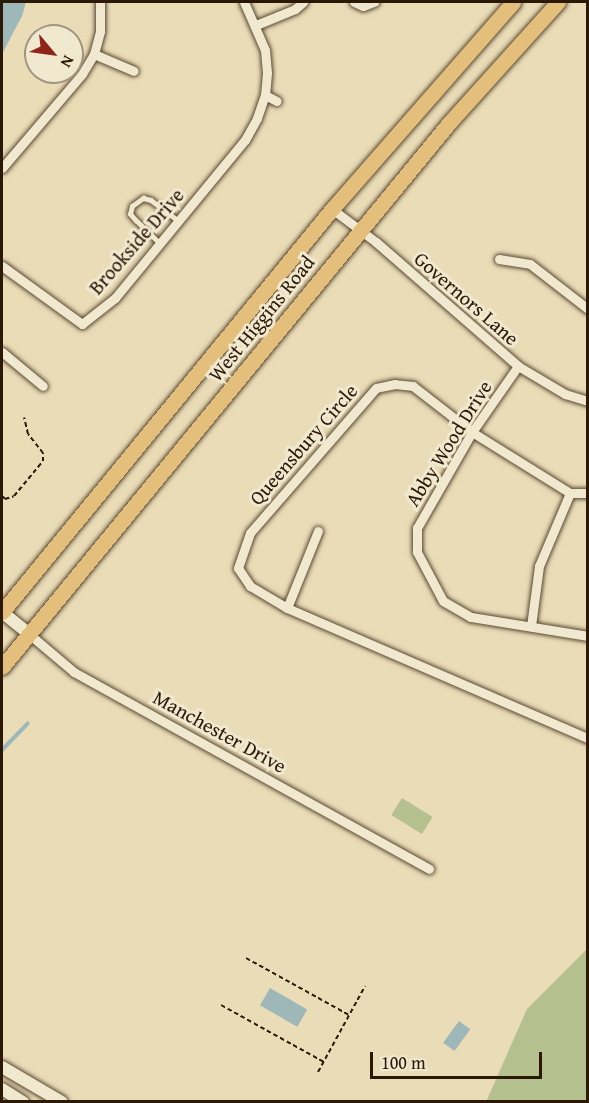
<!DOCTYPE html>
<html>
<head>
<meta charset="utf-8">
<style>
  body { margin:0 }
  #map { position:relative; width:589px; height:1103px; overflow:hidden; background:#e9dcb6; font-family:"Gentium Book Plus",serif }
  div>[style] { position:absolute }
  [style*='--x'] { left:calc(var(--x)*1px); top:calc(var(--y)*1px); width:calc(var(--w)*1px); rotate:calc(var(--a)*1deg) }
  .green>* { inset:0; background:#b5c08f; transform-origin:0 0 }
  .water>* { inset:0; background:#9eb8ba; transform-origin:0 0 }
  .stream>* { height:4px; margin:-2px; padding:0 2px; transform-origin:2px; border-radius:2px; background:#9eb8ba }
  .path>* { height:2px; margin-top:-1px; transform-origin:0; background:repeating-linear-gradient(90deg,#2b1807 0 4.5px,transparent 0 7.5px) }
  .roads { filter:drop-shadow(0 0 2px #5a4933) drop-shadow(0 0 2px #5a4933) }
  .service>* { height:4.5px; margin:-2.25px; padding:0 2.25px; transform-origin:2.25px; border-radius:2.25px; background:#f1e8d0 }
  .minor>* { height:9px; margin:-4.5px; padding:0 4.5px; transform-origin:4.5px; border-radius:4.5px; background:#f1e8d0 }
  .tertiary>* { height:12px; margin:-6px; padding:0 6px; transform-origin:6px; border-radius:6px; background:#f1e8d0 }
  .primary>* { height:15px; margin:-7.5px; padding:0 7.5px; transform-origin:7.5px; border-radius:7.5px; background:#e4be7b }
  span { translate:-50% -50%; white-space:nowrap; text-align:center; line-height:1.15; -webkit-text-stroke:6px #f1e8d0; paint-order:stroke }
  .street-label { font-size:20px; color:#2b1807 }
  .frame { position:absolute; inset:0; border:3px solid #2b1807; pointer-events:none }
  .north { position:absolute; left:24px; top:24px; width:60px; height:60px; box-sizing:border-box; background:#f1e8d0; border:2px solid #a29580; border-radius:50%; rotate:119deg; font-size:16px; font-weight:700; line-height:24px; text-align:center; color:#2b1807 }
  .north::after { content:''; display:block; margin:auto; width:21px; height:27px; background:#8f2418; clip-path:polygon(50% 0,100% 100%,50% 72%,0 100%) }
  .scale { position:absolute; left:370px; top:1052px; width:172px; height:27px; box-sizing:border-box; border:3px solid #2b1807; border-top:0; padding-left:8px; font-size:18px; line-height:21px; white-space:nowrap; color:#2b1807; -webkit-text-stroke:4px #f1e8d0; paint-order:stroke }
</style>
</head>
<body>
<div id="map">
  <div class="green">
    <i style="left:402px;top:798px;width:36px;height:20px;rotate:32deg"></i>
    <i style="clip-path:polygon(587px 949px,587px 1101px,486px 1102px,527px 1009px)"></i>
  </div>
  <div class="water">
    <i style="clip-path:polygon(2px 2px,26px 2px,22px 16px,2px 54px)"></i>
    <i style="left:270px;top:988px;width:43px;height:20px;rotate:30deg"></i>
    <i style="left:459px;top:1021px;width:14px;height:27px;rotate:36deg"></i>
  </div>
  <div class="stream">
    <i style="--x:2;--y:750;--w:37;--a:-46"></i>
  </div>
  <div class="path">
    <i style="--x:2;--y:496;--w:4;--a:45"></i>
    <i style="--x:5;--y:499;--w:9;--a:-18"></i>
    <i style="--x:14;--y:496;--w:45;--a:-50.4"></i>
    <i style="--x:43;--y:461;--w:8;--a:-90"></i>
    <i style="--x:43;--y:453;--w:24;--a:-128"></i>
    <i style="--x:28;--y:434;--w:17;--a:-103"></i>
    <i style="--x:246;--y:958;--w:118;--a:29"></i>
    <i style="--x:221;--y:1005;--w:118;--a:29"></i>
    <i style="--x:318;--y:1072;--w:98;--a:-61.3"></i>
  </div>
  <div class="roads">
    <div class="service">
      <i style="--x:160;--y:244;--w:33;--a:-136"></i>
      <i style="--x:136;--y:221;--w:9;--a:-131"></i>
      <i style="--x:130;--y:214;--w:8;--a:-76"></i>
      <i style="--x:132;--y:206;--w:14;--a:-36"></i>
      <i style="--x:143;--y:198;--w:8;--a:14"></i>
      <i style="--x:151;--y:200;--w:34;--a:37"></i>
    </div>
    <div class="minor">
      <i style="--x:244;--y:2;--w:52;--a:66.4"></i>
      <i style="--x:265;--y:50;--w:23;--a:85"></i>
      <i style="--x:267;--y:73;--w:22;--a:95"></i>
      <i style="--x:354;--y:2;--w:10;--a:24"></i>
      <i style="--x:363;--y:6;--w:12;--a:-20"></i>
      <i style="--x:256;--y:25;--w:42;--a:-22.3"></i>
      <i style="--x:295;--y:9;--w:11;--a:-41"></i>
      <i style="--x:94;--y:54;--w:43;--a:23"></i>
      <i style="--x:2;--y:168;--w:123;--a:-49.6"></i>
      <i style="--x:82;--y:74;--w:23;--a:-59"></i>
      <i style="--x:94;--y:54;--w:24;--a:-75"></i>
      <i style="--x:100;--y:31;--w:29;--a:-90"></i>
      <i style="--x:332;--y:209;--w:55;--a:36.9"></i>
      <i style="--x:376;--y:242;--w:189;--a:41.1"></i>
      <i style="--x:518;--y:366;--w:55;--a:30.8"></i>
      <i style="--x:565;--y:394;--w:24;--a:17"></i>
      <i style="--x:499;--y:259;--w:31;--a:9"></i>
      <i style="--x:530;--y:264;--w:73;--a:37.8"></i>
      <i style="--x:2;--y:266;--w:99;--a:35.9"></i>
      <i style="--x:82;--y:324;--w:42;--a:-38.2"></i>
      <i style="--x:115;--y:298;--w:205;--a:-50.6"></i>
      <i style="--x:245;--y:140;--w:25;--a:-61"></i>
      <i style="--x:257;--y:118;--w:24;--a:-71"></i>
      <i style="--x:265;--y:95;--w:13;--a:27"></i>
      <i style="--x:2;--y:352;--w:53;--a:39.7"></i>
      <i style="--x:518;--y:366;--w:80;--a:124.9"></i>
      <i style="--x:472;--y:432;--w:111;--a:119.8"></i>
      <i style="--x:417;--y:528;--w:24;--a:90"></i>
      <i style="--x:417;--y:552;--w:55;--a:62"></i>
      <i style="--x:443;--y:601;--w:32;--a:30"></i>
      <i style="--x:471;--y:617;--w:119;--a:9.2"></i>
      <i style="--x:588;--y:493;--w:18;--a:180"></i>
      <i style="--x:570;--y:493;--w:115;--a:-148.1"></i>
      <i style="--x:472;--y:432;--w:75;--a:-142.1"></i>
      <i style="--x:413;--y:386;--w:18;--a:-174"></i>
      <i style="--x:395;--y:384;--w:19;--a:168"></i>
      <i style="--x:376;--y:388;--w:192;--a:131"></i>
      <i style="--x:250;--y:533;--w:37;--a:109"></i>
      <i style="--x:238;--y:568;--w:22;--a:56"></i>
      <i style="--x:250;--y:586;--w:43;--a:30.7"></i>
      <i style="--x:287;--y:608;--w:328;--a:23.4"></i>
      <i style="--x:287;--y:608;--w:83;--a:-68.1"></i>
      <i style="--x:531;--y:626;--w:61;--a:-82.4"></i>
      <i style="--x:539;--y:566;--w:79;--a:-67"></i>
      <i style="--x:29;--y:634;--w:59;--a:40.2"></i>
      <i style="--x:74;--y:672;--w:406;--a:29"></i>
    </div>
    <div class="tertiary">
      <i style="--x:2;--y:612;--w:35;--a:39"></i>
      <i style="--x:2;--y:1067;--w:69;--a:30.3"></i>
      <i style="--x:2;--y:1089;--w:25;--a:32"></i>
    </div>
    <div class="primary">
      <i style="--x:2;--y:612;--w:521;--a:-50.69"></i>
      <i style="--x:332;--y:209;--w:275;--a:-48.8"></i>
      <i style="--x:2;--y:667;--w:704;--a:-50.59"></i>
      <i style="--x:449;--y:123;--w:163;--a:-48"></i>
    </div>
  </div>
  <div class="street-label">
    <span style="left:136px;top:241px;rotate:-49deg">Brookside Drive</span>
    <span style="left:467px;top:298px;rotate:41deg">Governors Lane</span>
    <span style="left:261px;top:318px;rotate:-51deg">West Higgins Road</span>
    <span style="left:448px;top:443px;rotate:-58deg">Abby Wood Drive</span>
    <span style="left:303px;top:444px;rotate:-49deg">Queensbury Circle</span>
    <span style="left:220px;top:731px;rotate:29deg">Manchester Drive</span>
  </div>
  <div class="frame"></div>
  <div class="north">N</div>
  <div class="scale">100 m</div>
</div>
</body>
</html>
